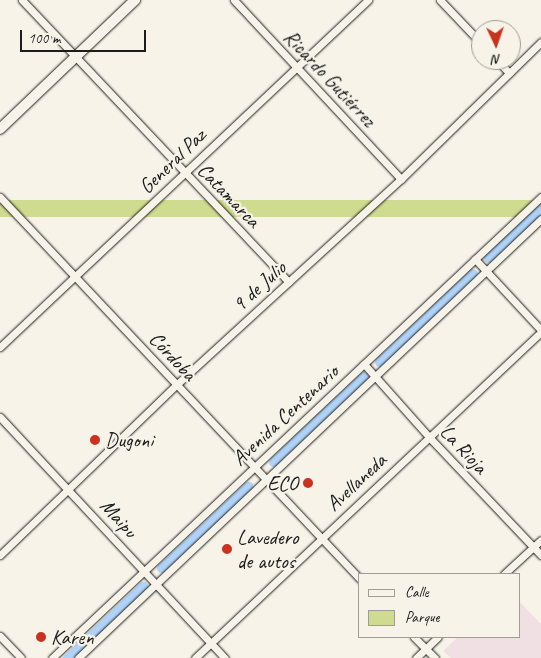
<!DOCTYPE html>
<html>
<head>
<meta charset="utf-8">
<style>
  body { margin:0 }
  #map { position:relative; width:541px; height:658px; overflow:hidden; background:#f7f3e8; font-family:Caveat,sans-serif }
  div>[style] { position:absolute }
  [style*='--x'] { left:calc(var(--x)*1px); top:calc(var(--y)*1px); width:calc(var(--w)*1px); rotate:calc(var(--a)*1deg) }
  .built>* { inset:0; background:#f0e0e3 }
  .green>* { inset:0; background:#cfdb8e; transform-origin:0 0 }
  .canal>* { height:9px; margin:-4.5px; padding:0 4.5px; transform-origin:4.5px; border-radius:4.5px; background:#b0d4f9 }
  .roads { filter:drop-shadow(0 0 1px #1c1c1c) drop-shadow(0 0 1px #1c1c1c) }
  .street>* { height:7px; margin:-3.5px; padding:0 3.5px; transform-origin:3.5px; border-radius:3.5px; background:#f7f3e8 }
  .secondary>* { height:10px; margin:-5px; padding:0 5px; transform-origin:5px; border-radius:5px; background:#f7f3e8 }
  .dots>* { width:14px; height:14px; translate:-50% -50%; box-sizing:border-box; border:2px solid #f7f3e8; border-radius:50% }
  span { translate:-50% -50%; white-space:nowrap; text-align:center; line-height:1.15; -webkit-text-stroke:4.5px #f7f3e8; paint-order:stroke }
  .street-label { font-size:21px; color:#1c1c1c }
  .poi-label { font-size:21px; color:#1c1c1c }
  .left { translate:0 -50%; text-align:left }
  .right { translate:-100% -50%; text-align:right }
  .legend { position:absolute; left:358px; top:573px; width:162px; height:65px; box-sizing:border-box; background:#f7f3e8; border:1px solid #9f9d96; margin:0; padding:6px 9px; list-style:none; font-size:15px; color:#1c1c1c }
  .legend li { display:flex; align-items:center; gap:10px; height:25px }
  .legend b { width:25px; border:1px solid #9f9d96 }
  .north { position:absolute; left:471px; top:20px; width:50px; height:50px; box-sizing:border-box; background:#f7f3e8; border:1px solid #9f9d96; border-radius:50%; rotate:177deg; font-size:14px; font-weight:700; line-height:20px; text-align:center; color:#1c1c1c }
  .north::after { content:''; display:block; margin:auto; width:18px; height:22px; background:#c8321e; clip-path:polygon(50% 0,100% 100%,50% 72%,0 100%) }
  .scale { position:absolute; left:20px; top:30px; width:126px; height:22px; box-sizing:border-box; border:2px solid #1c1c1c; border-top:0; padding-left:6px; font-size:15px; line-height:18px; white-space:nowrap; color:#1c1c1c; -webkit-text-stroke:4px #f7f3e8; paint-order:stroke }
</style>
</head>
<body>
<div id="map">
  <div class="built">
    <i style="clip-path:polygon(520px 602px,541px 624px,541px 658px,451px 658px,443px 651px,458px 637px,520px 637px)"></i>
  </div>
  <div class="green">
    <i style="left:541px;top:200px;width:17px;height:668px;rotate:90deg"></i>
  </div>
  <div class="canal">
    <i style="--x:488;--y:258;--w:73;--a:-43.3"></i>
    <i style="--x:379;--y:362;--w:129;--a:-43.4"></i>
    <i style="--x:273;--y:462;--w:125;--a:-43.4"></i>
    <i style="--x:161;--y:568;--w:120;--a:-43.3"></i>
    <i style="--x:67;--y:658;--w:105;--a:-43.5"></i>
  </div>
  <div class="roads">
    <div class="street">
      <i style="--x:22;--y:0;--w:388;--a:46.6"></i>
      <i style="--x:234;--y:0;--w:245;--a:47"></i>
      <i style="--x:440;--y:0;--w:59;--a:46.4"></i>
      <i style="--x:497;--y:60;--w:18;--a:47"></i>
      <i style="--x:0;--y:197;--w:525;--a:46.7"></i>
      <i style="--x:475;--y:259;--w:97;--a:47.1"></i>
      <i style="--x:0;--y:347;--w:506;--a:-43.32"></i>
      <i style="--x:364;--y:364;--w:98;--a:48.3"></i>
      <i style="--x:429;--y:437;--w:163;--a:46.5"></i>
      <i style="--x:0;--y:417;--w:330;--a:47"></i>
      <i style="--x:0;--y:555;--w:245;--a:-44"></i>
      <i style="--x:176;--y:385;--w:305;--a:-42.5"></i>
      <i style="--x:401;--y:179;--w:196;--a:-44.4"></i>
      <i style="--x:504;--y:574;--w:50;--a:-42.6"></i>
      <i style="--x:0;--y:636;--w:30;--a:46"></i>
      <i style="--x:414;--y:637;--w:30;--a:45"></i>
      <i style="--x:52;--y:658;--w:672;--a:-43.31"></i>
      <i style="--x:78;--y:658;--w:638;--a:-43.48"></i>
      <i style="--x:195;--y:658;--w:475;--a:-43.3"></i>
      <i style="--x:416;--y:658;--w:30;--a:-44"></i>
    </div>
    <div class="secondary">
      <i style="--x:0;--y:129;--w:187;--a:-43.7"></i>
    </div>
  </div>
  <div class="dots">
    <i style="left:95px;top:440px;background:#c8321e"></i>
    <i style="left:308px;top:483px;background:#c8321e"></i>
    <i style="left:227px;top:549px;background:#c8321e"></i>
    <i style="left:41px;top:637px;background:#c8321e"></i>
  </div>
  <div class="street-label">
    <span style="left:330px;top:78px;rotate:47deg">Ricardo Gutiérrez</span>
    <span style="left:172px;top:161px;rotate:-44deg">General Paz</span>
    <span style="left:229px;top:195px;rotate:46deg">Catamarca</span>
    <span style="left:259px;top:286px;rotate:-42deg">9 de Julio</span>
    <span style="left:173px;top:356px;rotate:47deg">Córdoba</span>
    <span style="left:285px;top:415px;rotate:-43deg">Avenida Centenario</span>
    <span style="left:464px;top:449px;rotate:47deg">La Rioja</span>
    <span style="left:356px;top:482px;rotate:-43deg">Avellaneda</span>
    <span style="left:119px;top:518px;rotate:48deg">Maipu</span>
  </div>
  <div class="poi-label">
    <span class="left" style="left:105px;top:440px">Dugoni</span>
    <span class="right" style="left:298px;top:483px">ECO</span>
    <span class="left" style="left:237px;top:549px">Lavedero<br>de autos</span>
    <span class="left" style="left:51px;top:637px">Karen</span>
  </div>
  <ul class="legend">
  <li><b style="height:6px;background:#f7f3e8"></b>Calle</li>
  <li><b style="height:14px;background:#cfdb8e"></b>Parque</li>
  </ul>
  <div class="north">N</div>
  <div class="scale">100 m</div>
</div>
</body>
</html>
